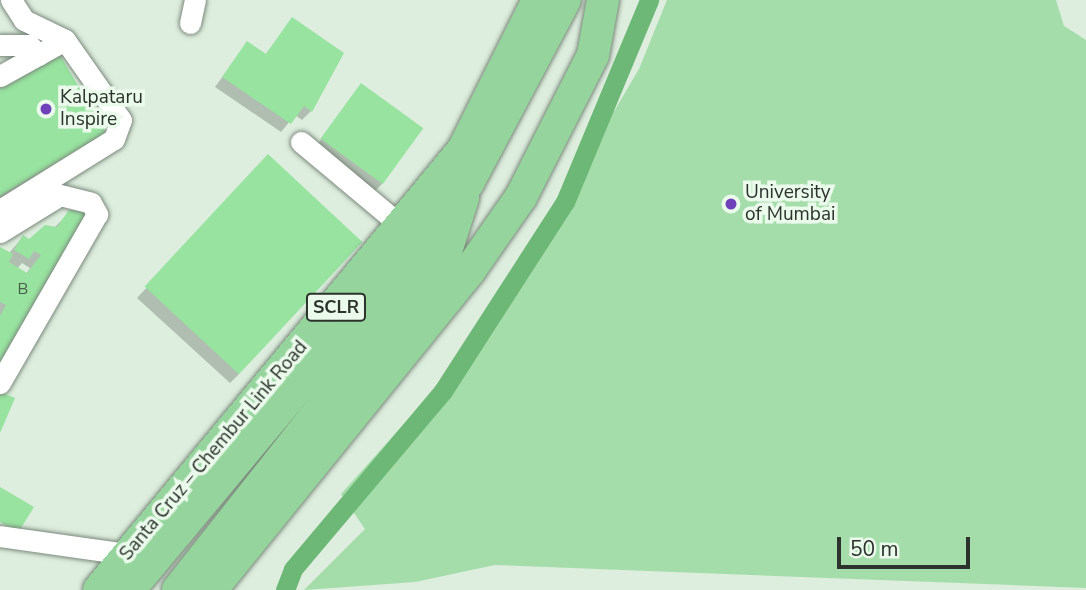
<!DOCTYPE html>
<html>
<head>
<meta charset="utf-8">
<style>
  body { margin:0 }
  #map { position:relative; width:1086px; height:590px; overflow:hidden; background:#ddedde; font-family:"Nunito Sans",sans-serif }
  div>[style] { position:absolute }
  [style*='--x'] { left:calc(var(--x)*1px); top:calc(var(--y)*1px); width:calc(var(--w)*1px); rotate:calc(var(--a)*1deg) }
  .green>* { inset:0; background:#a4ddaa }
  .shadow>* { inset:0; background:#0003 }
  .canal>* { height:19px; margin:-9.5px; padding:0 9.5px; transform-origin:9.5px; border-radius:9.5px; background:#6eb877 }
  .building>* { inset:0; background:#98e3a0; transform-origin:0 0 }
  .roads { filter:drop-shadow(0 0 2px #7b897c) drop-shadow(0 0 2px #7b897c) }
  .minor>* { height:21px; margin:-10.5px; padding:0 10.5px; transform-origin:10.5px; border-radius:10.5px; background:#fff }
  .highway>* { height:32px; margin:-16px; padding:0 16px; transform-origin:16px; border-radius:16px; background:#96d49d }
  .dots>* { width:19px; height:19px; translate:-50% -50%; box-sizing:border-box; border:4px solid #eafaeb; border-radius:50% }
  span { translate:-50% -50%; white-space:nowrap; text-align:center; line-height:1.15; -webkit-text-stroke:7px #eafaeb; paint-order:stroke }
  .number-label { font-size:16px; color:#475e49 }
  .number-label span { -webkit-text-stroke-width:0 }
  .shield-label span { padding:2px 5px; background:#eafaeb; border:2px solid; border-radius:5px; -webkit-text-stroke-width:0 }
  .shield-label { font-size:18px; color:#2c322c; font-weight:700 }
  .poi-label { font-size:19px; color:#2c322c }
  .left { translate:0 -50%; text-align:left }
  .street-label { font-size:19px; color:#2c322c }
  .scale { position:absolute; left:837px; top:537px; width:133px; height:32px; box-sizing:border-box; border:4px solid #2c322c; border-top:0; padding-left:9px; font-size:21px; line-height:24px; white-space:nowrap; color:#2c322c; -webkit-text-stroke:5px #eafaeb; paint-order:stroke }
</style>
</head>
<body>
<div id="map">
  <div class="green">
    <i style="clip-path:polygon(667px 0,1056px 0,1064px 26px,1086px 40px,1086px 588px,495px 565px,415px 582px,304px 590px,365px 529px,341px 494px,480px 339px,639px 69px)"></i>
  </div>
  <div class="shadow">
    <i style="clip-path:polygon(292px 19px,311px 111px,302px 120px,295px 115px,281px 132px,215px 87px,247px 44px,265px 55px)"></i>
    <i style="clip-path:polygon(362px 85px,383px 183px,374px 192px,314px 149px)"></i>
    <i style="clip-path:polygon(0 86px,104px 133px,0 198px)"></i>
    <i style="clip-path:polygon(259px 166px,239px 374px,230px 383px,137px 298px)"></i>
    <i style="clip-path:polygon(evenodd,70px 212px,0 363px,0 249px,9px 253px,23px 237px,29px 241px,54px 228px,70px 212px,22px 263px,30px 268px,26px 274px,17px 269px,22px 263px)"></i>
  </div>
  <div class="canal">
    <i style="--x:285;--y:590;--w:22;--a:-69"></i>
    <i style="--x:293;--y:569;--w:233;--a:-49.9"></i>
    <i style="--x:443;--y:391;--w:225;--a:-57.2"></i>
    <i style="--x:565;--y:202;--w:219;--a:-67.4"></i>
  </div>
  <div class="building">
    <i style="clip-path:polygon(292px 17px,344px 53px,312px 112px,304px 106px,291px 124px,222px 77px,247px 41px,266px 54px)"></i>
    <i style="clip-path:polygon(57px 50px,106px 133px,0 196px,0 84px)"></i>
    <i style="left:361px;top:83px;width:77px;height:69px;rotate:36deg"></i>
    <i style="left:268px;top:154px;width:129px;height:181px;rotate:43deg"></i>
    <i style="clip-path:polygon(69px 210px,91px 211px,0 367px,0 316px,6px 305px,0 302px,0 247px,13px 254px,9px 262px,27px 273px,41px 255px,34px 251px,29px 259px,14px 250px,23px 235px,29px 239px,45px 225px,57px 227px)"></i>
    <i style="clip-path:polygon(0 392px,15px 398px,0 433px)"></i>
    <i style="clip-path:polygon(0 487px,34px 507px,18px 533px,0 522px)"></i>
  </div>
  <div class="roads">
    <div class="minor">
      <i style="--x:190;--y:23;--w:24;--a:-78"></i>
      <i style="--x:0;--y:45;--w:29;--a:0"></i>
      <i style="--x:29;--y:45;--w:14;--a:45"></i>
      <i style="--x:0;--y:76;--w:74;--a:-29"></i>
      <i style="--x:301;--y:142;--w:134;--a:39.9"></i>
      <i style="--x:0;--y:210;--w:134;--a:-31.9"></i>
      <i style="--x:114;--y:139;--w:20;--a:-70"></i>
      <i style="--x:121;--y:120;--w:98;--a:-125"></i>
      <i style="--x:65;--y:40;--w:46;--a:-154"></i>
      <i style="--x:24;--y:20;--w:24;--a:-123"></i>
      <i style="--x:0;--y:232;--w:70;--a:-31.7"></i>
      <i style="--x:60;--y:195;--w:32;--a:14"></i>
      <i style="--x:91;--y:203;--w:13;--a:61"></i>
      <i style="--x:97;--y:214;--w:195;--a:119.9"></i>
      <i style="--x:0;--y:536;--w:128;--a:8.1"></i>
    </div>
    <div class="highway">
      <i style="--x:99;--y:590;--w:571;--a:-50.4"></i>
      <i style="--x:463;--y:150;--w:168;--a:-63.4"></i>
      <i style="--x:129;--y:590;--w:530;--a:-50.21"></i>
      <i style="--x:468;--y:183;--w:207;--a:-62.1"></i>
      <i style="--x:178;--y:590;--w:432;--a:-51.7"></i>
      <i style="--x:446;--y:251;--w:56;--a:-72.2"></i>
      <i style="--x:211;--y:590;--w:412;--a:-51"></i>
      <i style="--x:470;--y:270;--w:89;--a:-55.1"></i>
      <i style="--x:521;--y:197;--w:159;--a:-63.1"></i>
      <i style="--x:593;--y:55;--w:56;--a:-79.7"></i>
    </div>
  </div>
  <div class="dots">
    <i style="left:46px;top:109px;background:#7042ba"></i>
    <i style="left:731px;top:204px;background:#7042ba"></i>
  </div>
  <div class="number-label">
    <span style="left:23px;top:289px">B</span>
  </div>
  <div class="shield-label">
    <span style="left:336px;top:307px">SCLR</span>
  </div>
  <div class="poi-label">
    <span class="left" style="left:60px;top:109px">Kalpataru<br>Inspire</span>
    <span class="left" style="left:745px;top:204px">University<br>of Mumbai</span>
  </div>
  <div class="street-label">
    <span style="left:214px;top:451px;rotate:-50deg">Santa Cruz – Chembur Link Road</span>
  </div>
  <div class="scale">50 m</div>
</div>
</body>
</html>
